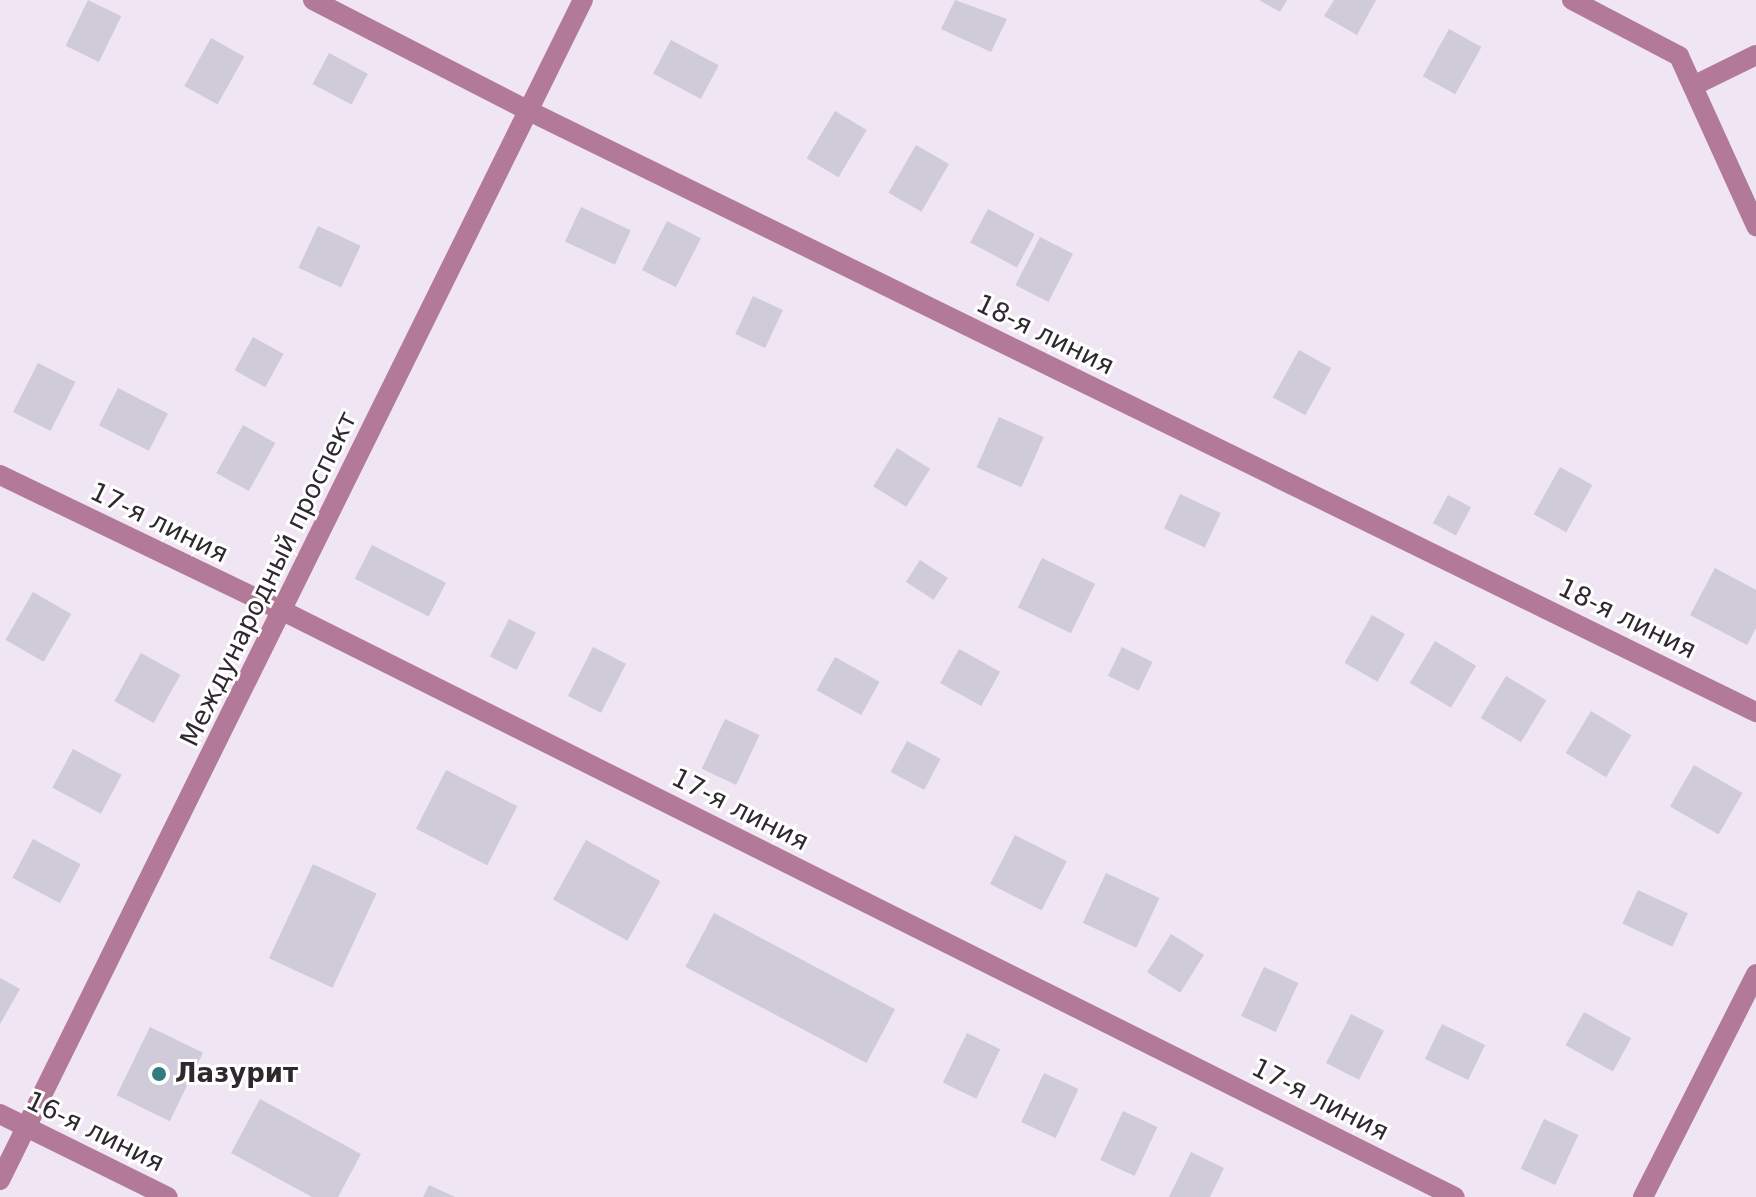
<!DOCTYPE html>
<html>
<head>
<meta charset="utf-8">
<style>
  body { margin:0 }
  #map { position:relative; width:1756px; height:1197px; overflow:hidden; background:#f0e5f2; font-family:"DejaVu Sans",sans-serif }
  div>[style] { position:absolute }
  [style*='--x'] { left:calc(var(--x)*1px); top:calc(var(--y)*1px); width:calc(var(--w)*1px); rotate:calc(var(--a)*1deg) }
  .building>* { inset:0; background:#cfcbd9; transform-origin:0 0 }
  .minor>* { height:20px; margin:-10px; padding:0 10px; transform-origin:10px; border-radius:10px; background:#b27a98 }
  .dots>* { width:22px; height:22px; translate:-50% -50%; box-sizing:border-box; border:4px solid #fff; border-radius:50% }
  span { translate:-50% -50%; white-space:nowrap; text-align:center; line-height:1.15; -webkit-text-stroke:6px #fff; paint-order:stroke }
  .street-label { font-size:26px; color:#2d292e }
  .poi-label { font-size:26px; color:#2d292e; font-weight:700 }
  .left { translate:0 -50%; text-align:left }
</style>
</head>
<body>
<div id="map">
  <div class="building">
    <i style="left:88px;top:0;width:37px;height:51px;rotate:26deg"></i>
    <i style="clip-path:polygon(955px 0,1007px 19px,991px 52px,941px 29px)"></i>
    <i style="clip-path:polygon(1259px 0,1287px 0,1280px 12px)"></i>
    <i style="clip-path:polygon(1334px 0,1376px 0,1357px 35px,1324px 16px)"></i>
    <i style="left:1449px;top:29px;width:37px;height:54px;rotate:29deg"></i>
    <i style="left:211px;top:38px;width:38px;height:55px;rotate:29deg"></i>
    <i style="left:671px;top:40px;width:54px;height:38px;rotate:28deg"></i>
    <i style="left:329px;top:53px;width:44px;height:35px;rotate:28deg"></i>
    <i style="left:835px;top:111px;width:37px;height:55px;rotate:31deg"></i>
    <i style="left:916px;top:145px;width:38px;height:55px;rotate:30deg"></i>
    <i style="left:581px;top:207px;width:55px;height:38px;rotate:25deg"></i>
    <i style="left:988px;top:209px;width:53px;height:38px;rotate:28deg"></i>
    <i style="left:667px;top:221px;width:38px;height:55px;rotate:27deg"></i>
    <i style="left:318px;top:226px;width:47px;height:46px;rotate:25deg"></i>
    <i style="left:1040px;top:237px;width:37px;height:54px;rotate:27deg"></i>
    <i style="left:753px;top:296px;width:33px;height:42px;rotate:25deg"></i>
    <i style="left:253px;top:337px;width:35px;height:38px;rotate:29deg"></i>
    <i style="left:1299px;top:350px;width:37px;height:54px;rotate:29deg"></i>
    <i style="left:38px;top:363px;width:42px;height:55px;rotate:27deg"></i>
    <i style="left:118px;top:388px;width:56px;height:42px;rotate:27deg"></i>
    <i style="left:999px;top:417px;width:49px;height:55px;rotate:24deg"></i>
    <i style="left:243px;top:425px;width:37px;height:55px;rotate:29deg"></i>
    <i style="left:897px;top:448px;width:39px;height:45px;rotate:32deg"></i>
    <i style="left:1560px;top:467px;width:37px;height:54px;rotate:29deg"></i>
    <i style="left:1180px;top:494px;width:45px;height:38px;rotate:25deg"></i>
    <i style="left:1448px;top:495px;width:26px;height:32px;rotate:28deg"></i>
    <i style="left:372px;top:545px;width:83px;height:38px;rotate:27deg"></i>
    <i style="left:1042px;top:558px;width:59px;height:55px;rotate:26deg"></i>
    <i style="left:920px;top:560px;width:33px;height:26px;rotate:33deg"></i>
    <i style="clip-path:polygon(1715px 568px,1756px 590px,1756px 628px,1747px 645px,1690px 615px)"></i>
    <i style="left:33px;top:592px;width:44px;height:55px;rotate:30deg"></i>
    <i style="left:1372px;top:615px;width:38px;height:55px;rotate:30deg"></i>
    <i style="left:509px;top:619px;width:30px;height:42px;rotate:27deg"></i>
    <i style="left:1435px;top:641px;width:48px;height:49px;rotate:31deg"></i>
    <i style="left:593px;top:647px;width:37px;height:55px;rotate:27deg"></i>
    <i style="left:1122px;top:647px;width:34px;height:32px;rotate:26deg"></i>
    <i style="left:959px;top:649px;width:47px;height:39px;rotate:29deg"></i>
    <i style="left:141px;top:653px;width:45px;height:55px;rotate:29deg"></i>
    <i style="left:835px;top:657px;width:51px;height:38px;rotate:29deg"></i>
    <i style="left:1506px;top:676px;width:47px;height:49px;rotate:31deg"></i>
    <i style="left:1591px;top:711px;width:47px;height:49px;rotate:31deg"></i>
    <i style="left:725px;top:719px;width:38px;height:55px;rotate:25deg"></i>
    <i style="left:907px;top:741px;width:38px;height:35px;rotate:28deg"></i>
    <i style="left:73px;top:749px;width:55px;height:44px;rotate:28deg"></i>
    <i style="left:1694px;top:765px;width:56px;height:48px;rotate:30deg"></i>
    <i style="left:446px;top:770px;width:80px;height:66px;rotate:27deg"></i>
    <i style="left:1015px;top:835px;width:58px;height:55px;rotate:27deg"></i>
    <i style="left:33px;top:839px;width:54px;height:44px;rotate:28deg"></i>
    <i style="left:586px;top:840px;width:85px;height:68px;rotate:29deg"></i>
    <i style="left:313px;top:864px;width:70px;height:104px;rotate:25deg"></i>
    <i style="left:1106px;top:873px;width:59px;height:55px;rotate:25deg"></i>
    <i style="left:1638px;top:890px;width:55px;height:37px;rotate:25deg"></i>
    <i style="left:714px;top:913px;width:205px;height:61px;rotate:28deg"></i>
    <i style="left:1171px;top:934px;width:39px;height:45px;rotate:32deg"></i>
    <i style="left:1264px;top:967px;width:38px;height:54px;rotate:25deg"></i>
    <i style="clip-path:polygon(0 978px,20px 989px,0 1024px)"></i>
    <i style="left:1584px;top:1012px;width:54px;height:38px;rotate:29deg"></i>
    <i style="left:1351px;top:1014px;width:37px;height:55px;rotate:27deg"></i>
    <i style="left:1442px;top:1024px;width:48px;height:39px;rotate:26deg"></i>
    <i style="left:150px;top:1027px;width:59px;height:76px;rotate:26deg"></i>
    <i style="left:967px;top:1033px;width:37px;height:55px;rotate:26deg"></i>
    <i style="left:1044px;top:1073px;width:38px;height:54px;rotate:25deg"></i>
    <i style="clip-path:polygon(260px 1099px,361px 1154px,338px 1197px,312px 1197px,231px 1153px)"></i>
    <i style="left:1123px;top:1111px;width:38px;height:54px;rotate:25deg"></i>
    <i style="left:1544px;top:1119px;width:38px;height:55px;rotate:25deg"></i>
    <i style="clip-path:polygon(1191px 1152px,1224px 1168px,1210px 1197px,1169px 1197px)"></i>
    <i style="clip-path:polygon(429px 1185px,455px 1197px,423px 1197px)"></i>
  </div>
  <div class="minor">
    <i style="--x:313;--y:0;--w:241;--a:27.2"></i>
    <i style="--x:527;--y:110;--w:1369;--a:26.1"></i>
    <i style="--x:1572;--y:0;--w:121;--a:27.6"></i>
    <i style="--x:1679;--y:56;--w:187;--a:65.6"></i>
    <i style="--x:1693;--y:86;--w:70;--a:-26.2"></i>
    <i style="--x:0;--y:475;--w:314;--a:25.7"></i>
    <i style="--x:283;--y:611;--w:1310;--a:26.57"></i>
    <i style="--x:0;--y:1114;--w:187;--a:26.3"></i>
    <i style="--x:0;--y:1180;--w:1316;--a:-63.71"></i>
    <i style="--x:1643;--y:1197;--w:250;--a:-63.1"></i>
  </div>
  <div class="dots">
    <i style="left:159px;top:1074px;background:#327b80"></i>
  </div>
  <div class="street-label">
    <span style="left:1045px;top:335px;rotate:26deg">18-я линия</span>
    <span style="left:159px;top:523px;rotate:26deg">17-я линия</span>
    <span style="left:269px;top:579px;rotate:-64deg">Международный проспект</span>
    <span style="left:1627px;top:619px;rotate:26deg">18-я линия</span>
    <span style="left:740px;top:810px;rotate:27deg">17-я линия</span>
    <span style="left:1320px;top:1100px;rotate:27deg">17-я линия</span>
    <span style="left:95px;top:1132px;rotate:26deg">16-я линия</span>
  </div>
  <div class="poi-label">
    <span class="left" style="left:175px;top:1074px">Лазурит</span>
  </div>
</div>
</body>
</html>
